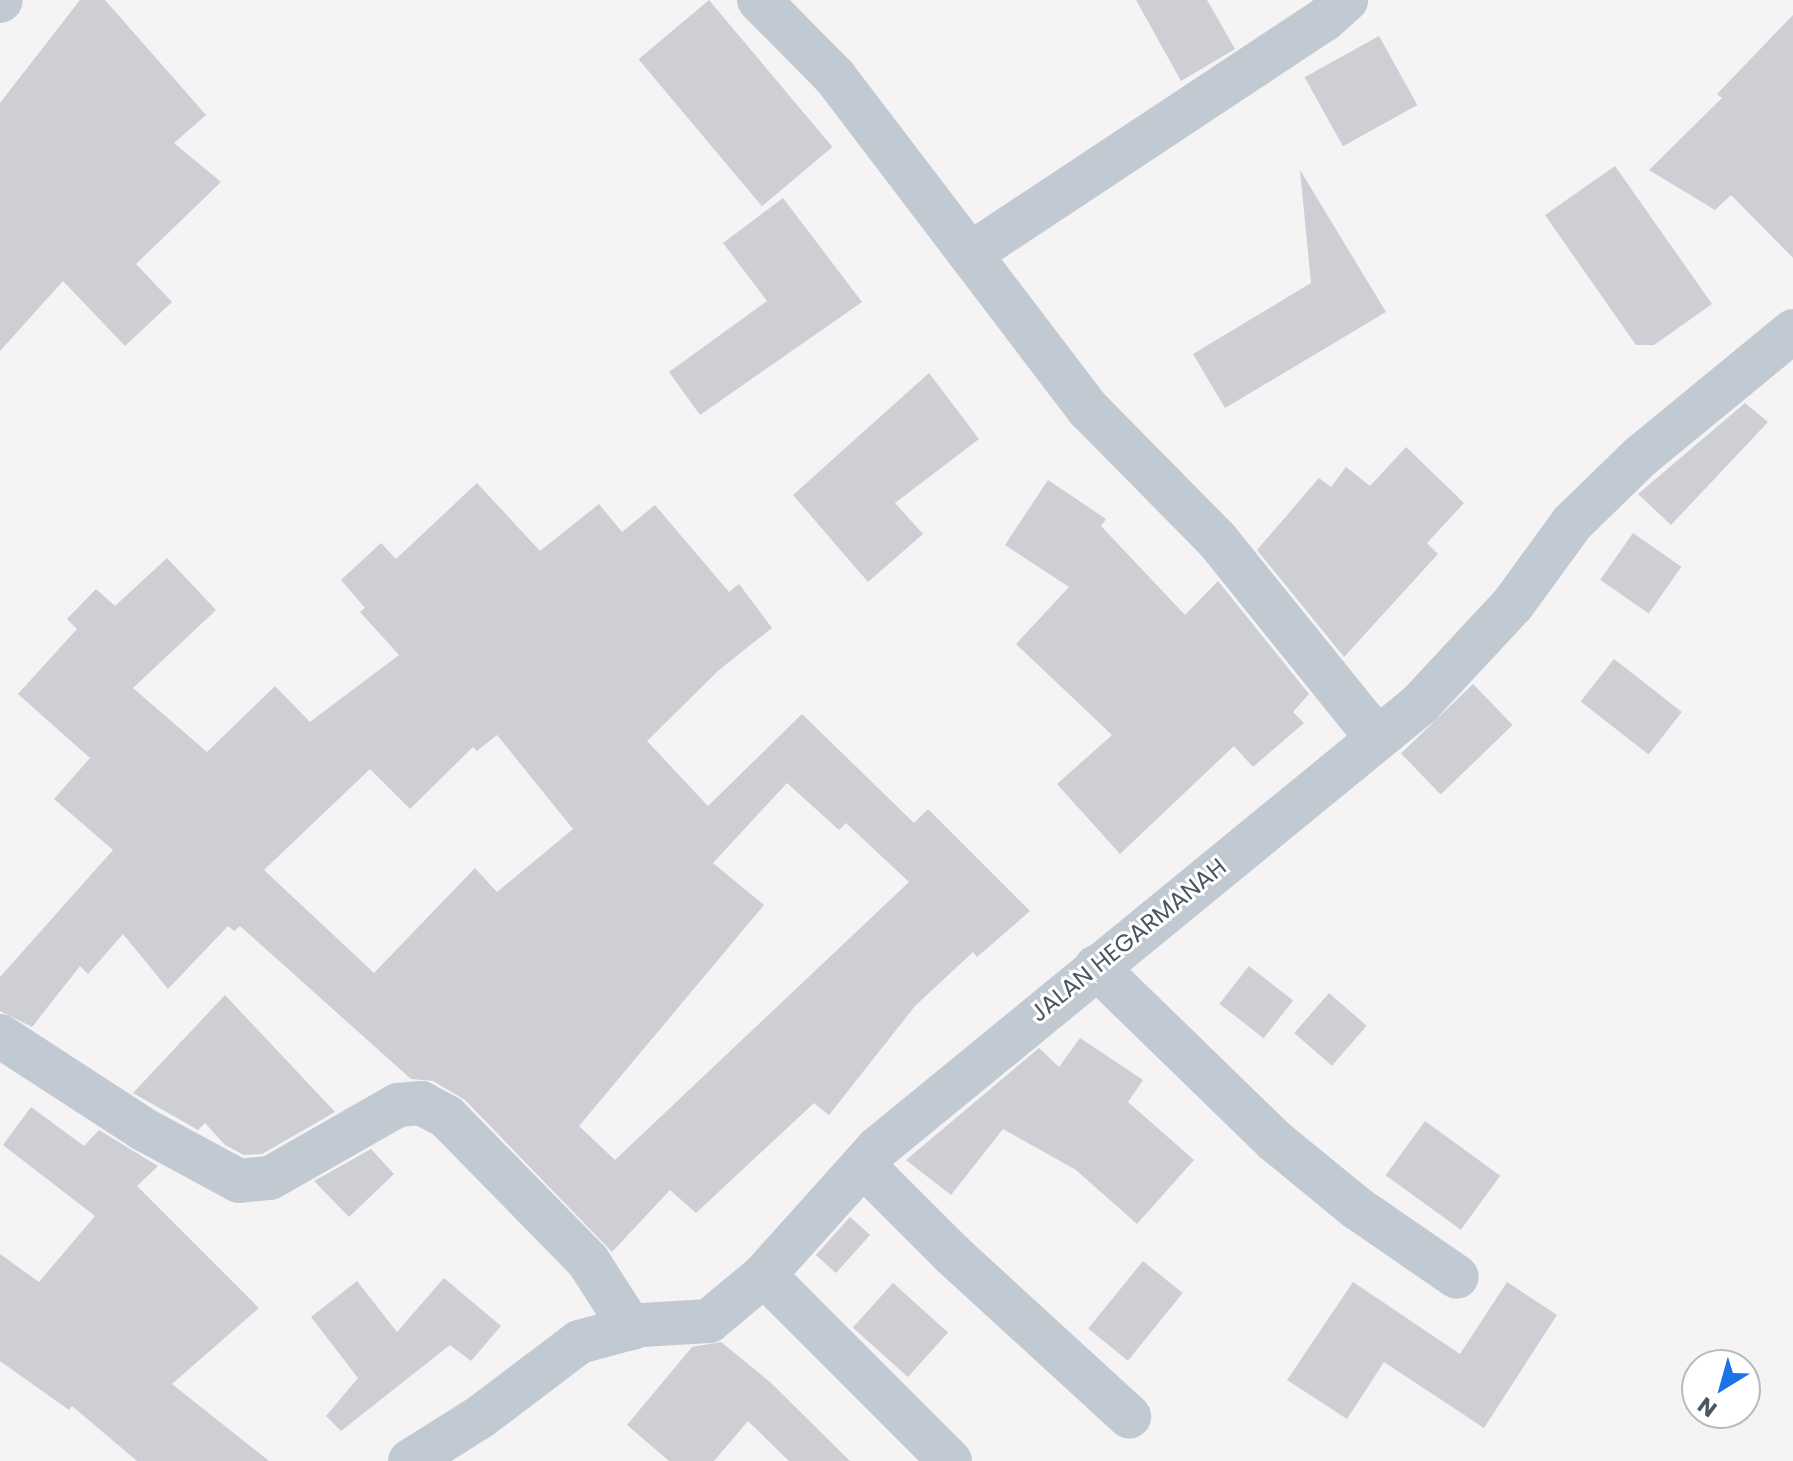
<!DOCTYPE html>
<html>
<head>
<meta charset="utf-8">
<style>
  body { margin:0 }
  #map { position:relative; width:1793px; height:1461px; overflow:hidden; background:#f5f3f3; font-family:Poppins,sans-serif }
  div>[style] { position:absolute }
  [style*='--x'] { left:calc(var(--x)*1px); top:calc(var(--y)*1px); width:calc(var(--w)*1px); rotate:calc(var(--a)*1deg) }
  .building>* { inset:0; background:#cdcfd5; transform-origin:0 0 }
  .minor>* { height:44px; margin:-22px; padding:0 22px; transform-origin:22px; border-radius:22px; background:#c1cad2 }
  span { translate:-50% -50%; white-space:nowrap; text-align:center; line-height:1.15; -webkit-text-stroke:6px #fff; paint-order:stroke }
  .street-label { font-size:24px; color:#4a5661 }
  .north { position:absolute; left:1681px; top:1349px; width:80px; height:80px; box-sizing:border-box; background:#fff; border:2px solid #b7bbc0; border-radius:50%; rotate:217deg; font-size:22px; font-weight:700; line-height:32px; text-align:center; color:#4a5661 }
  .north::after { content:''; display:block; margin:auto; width:28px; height:36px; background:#1a73e8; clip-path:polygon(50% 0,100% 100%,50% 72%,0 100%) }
</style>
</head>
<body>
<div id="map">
  <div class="building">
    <i style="clip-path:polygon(80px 0,105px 0,206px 115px,174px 143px,221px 182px,136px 264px,172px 302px,125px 346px,63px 281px,0 351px,0 103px)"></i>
    <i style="left:709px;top:0;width:192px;height:92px;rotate:50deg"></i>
    <i style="clip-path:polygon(1136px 0,1207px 0,1235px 49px,1181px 81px)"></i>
    <i style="clip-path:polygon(1793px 15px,1793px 258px,1731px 195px,1715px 210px,1649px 170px,1722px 98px,1717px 94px)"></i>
    <i style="left:1379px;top:36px;width:79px;height:85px;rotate:61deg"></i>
    <i style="clip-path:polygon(1615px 166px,1712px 304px,1654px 345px,1636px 345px,1545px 215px)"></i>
    <i style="clip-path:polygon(1300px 170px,1386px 312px,1225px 408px,1193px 354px,1311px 283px)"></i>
    <i style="clip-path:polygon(783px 198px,862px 302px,700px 415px,669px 372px,767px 301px,723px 243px)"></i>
    <i style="clip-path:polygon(929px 373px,979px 439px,895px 503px,923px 534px,868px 582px,793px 495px)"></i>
    <i style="clip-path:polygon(1745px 403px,1768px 422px,1671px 525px,1638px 494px)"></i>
    <i style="clip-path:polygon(1406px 447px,1464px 503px,1427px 543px,1438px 554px,1344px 657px,1257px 550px,1319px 478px,1331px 487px,1346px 467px,1370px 486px)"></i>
    <i style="clip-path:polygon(1048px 480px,1106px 519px,1101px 526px,1185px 615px,1218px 581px,1309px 694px,1293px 712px,1304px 723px,1253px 767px,1234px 746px,1120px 854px,1057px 784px,1112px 735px,1016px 644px,1069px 587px,1005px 545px)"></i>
    <i style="clip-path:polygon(evenodd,477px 483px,540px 551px,599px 504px,622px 532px,655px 505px,729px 592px,739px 584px,772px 628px,719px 670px,647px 741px,708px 806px,802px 714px,914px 823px,928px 809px,1030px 911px,977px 957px,973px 952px,915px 1006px,829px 1115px,814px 1103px,696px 1213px,670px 1190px,612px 1252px,465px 1100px,433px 1081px,411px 1079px,240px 926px,234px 931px,228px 926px,168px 989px,123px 934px,88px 974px,80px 966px,32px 1027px,0 1011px,0 977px,113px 850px,54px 799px,90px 758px,18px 694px,77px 629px,67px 619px,96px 589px,115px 606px,167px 558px,216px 610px,133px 688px,207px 752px,275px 686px,310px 722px,399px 655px,360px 612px,365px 608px,341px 580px,381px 543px,396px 559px,477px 483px,497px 735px,573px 829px,497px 892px,475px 868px,374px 973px,264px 870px,370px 769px,410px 809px,473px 747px,477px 751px,497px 735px,477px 483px,787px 783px,839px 830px,846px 823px,909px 882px,615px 1160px,579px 1126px,764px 905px,713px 863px,787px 783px)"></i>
    <i style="left:1633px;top:533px;width:59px;height:57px;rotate:35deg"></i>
    <i style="left:1614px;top:659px;width:86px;height:54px;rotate:38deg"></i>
    <i style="left:1473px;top:684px;width:57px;height:100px;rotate:46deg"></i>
    <i style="left:1249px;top:966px;width:56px;height:48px;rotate:38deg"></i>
    <i style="left:1329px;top:993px;width:50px;height:53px;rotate:41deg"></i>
    <i style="clip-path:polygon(225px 995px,335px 1112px,262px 1154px,244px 1155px,225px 1145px,205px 1123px,198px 1130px,133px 1093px)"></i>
    <i style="clip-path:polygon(1080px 1038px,1143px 1080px,1128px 1102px,1194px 1160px,1137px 1224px,1076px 1170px,1003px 1129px,951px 1195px,906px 1160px,1039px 1048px,1059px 1067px)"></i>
    <i style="clip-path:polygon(31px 1107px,84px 1146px,99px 1130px,158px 1166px,137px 1186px,259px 1308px,172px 1384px,269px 1461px,137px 1461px,72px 1406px,69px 1410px,0 1361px,0 1254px,39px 1282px,95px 1216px,3px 1145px)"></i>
    <i style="left:1425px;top:1121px;width:93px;height:67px;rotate:36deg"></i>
    <i style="clip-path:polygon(371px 1149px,394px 1174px,349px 1217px,314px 1181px)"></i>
    <i style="left:850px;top:1217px;width:27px;height:51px;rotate:42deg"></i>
    <i style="left:1143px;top:1261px;width:51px;height:87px;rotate:39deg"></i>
    <i style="clip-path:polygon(444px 1278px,501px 1326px,471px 1361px,450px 1345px,341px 1431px,326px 1416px,358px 1378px,311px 1317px,357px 1281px,397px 1332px)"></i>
    <i style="clip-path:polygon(1353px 1282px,1460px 1354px,1507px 1282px,1557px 1315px,1484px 1428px,1384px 1362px,1347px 1419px,1287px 1380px)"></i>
    <i style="left:893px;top:1283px;width:74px;height:60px;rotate:42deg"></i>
    <i style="clip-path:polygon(721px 1342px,770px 1382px,850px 1461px,789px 1461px,748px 1421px,714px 1461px,669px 1461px,627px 1425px,692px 1347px)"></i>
  </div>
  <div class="minor">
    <i style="--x:759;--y:0;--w:108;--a:45.4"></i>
    <i style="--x:835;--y:77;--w:419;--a:52.7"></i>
    <i style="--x:1089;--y:410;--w:184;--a:45.4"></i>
    <i style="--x:1218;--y:541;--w:252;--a:51.1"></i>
    <i style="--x:0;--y:1;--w:1;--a:-45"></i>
    <i style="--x:970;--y:254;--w:424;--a:-33.5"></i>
    <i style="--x:1324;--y:20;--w:30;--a:-42"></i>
    <i style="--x:1096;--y:967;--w:250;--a:44.2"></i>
    <i style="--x:1275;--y:1141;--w:106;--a:39.3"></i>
    <i style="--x:1357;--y:1208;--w:121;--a:34.6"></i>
    <i style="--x:0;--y:1036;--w:171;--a:33"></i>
    <i style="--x:143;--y:1129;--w:109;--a:28.4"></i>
    <i style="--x:239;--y:1181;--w:31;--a:-6"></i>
    <i style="--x:270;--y:1178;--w:147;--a:-29.7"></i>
    <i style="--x:398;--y:1105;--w:23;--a:-5"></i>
    <i style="--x:421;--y:1103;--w:30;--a:28"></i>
    <i style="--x:447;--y:1117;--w:202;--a:45.6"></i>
    <i style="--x:588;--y:1261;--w:80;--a:57.3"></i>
    <i style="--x:863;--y:1165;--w:127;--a:45"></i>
    <i style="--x:953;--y:1255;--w:239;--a:42.5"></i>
    <i style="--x:764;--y:1275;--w:263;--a:45"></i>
    <i style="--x:410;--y:1461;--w:83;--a:-32.2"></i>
    <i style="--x:480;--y:1417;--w:124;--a:-37.1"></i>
    <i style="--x:579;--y:1342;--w:65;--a:-15.1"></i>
    <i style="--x:642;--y:1325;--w:67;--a:-3.4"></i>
    <i style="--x:709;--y:1321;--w:72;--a:-39.9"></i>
    <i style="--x:764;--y:1275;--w:171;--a:-48.1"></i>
    <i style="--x:878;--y:1148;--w:701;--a:-39.32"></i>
    <i style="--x:1420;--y:704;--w:137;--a:-47.1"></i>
    <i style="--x:1513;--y:604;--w:100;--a:-53.9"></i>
    <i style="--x:1572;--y:523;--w:96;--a:-44.2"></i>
    <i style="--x:1641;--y:456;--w:197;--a:-39.4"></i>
  </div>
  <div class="street-label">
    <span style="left:1128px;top:940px;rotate:-39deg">JALAN HEGARMANAH</span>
  </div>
  <div class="north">N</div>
</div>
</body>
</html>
